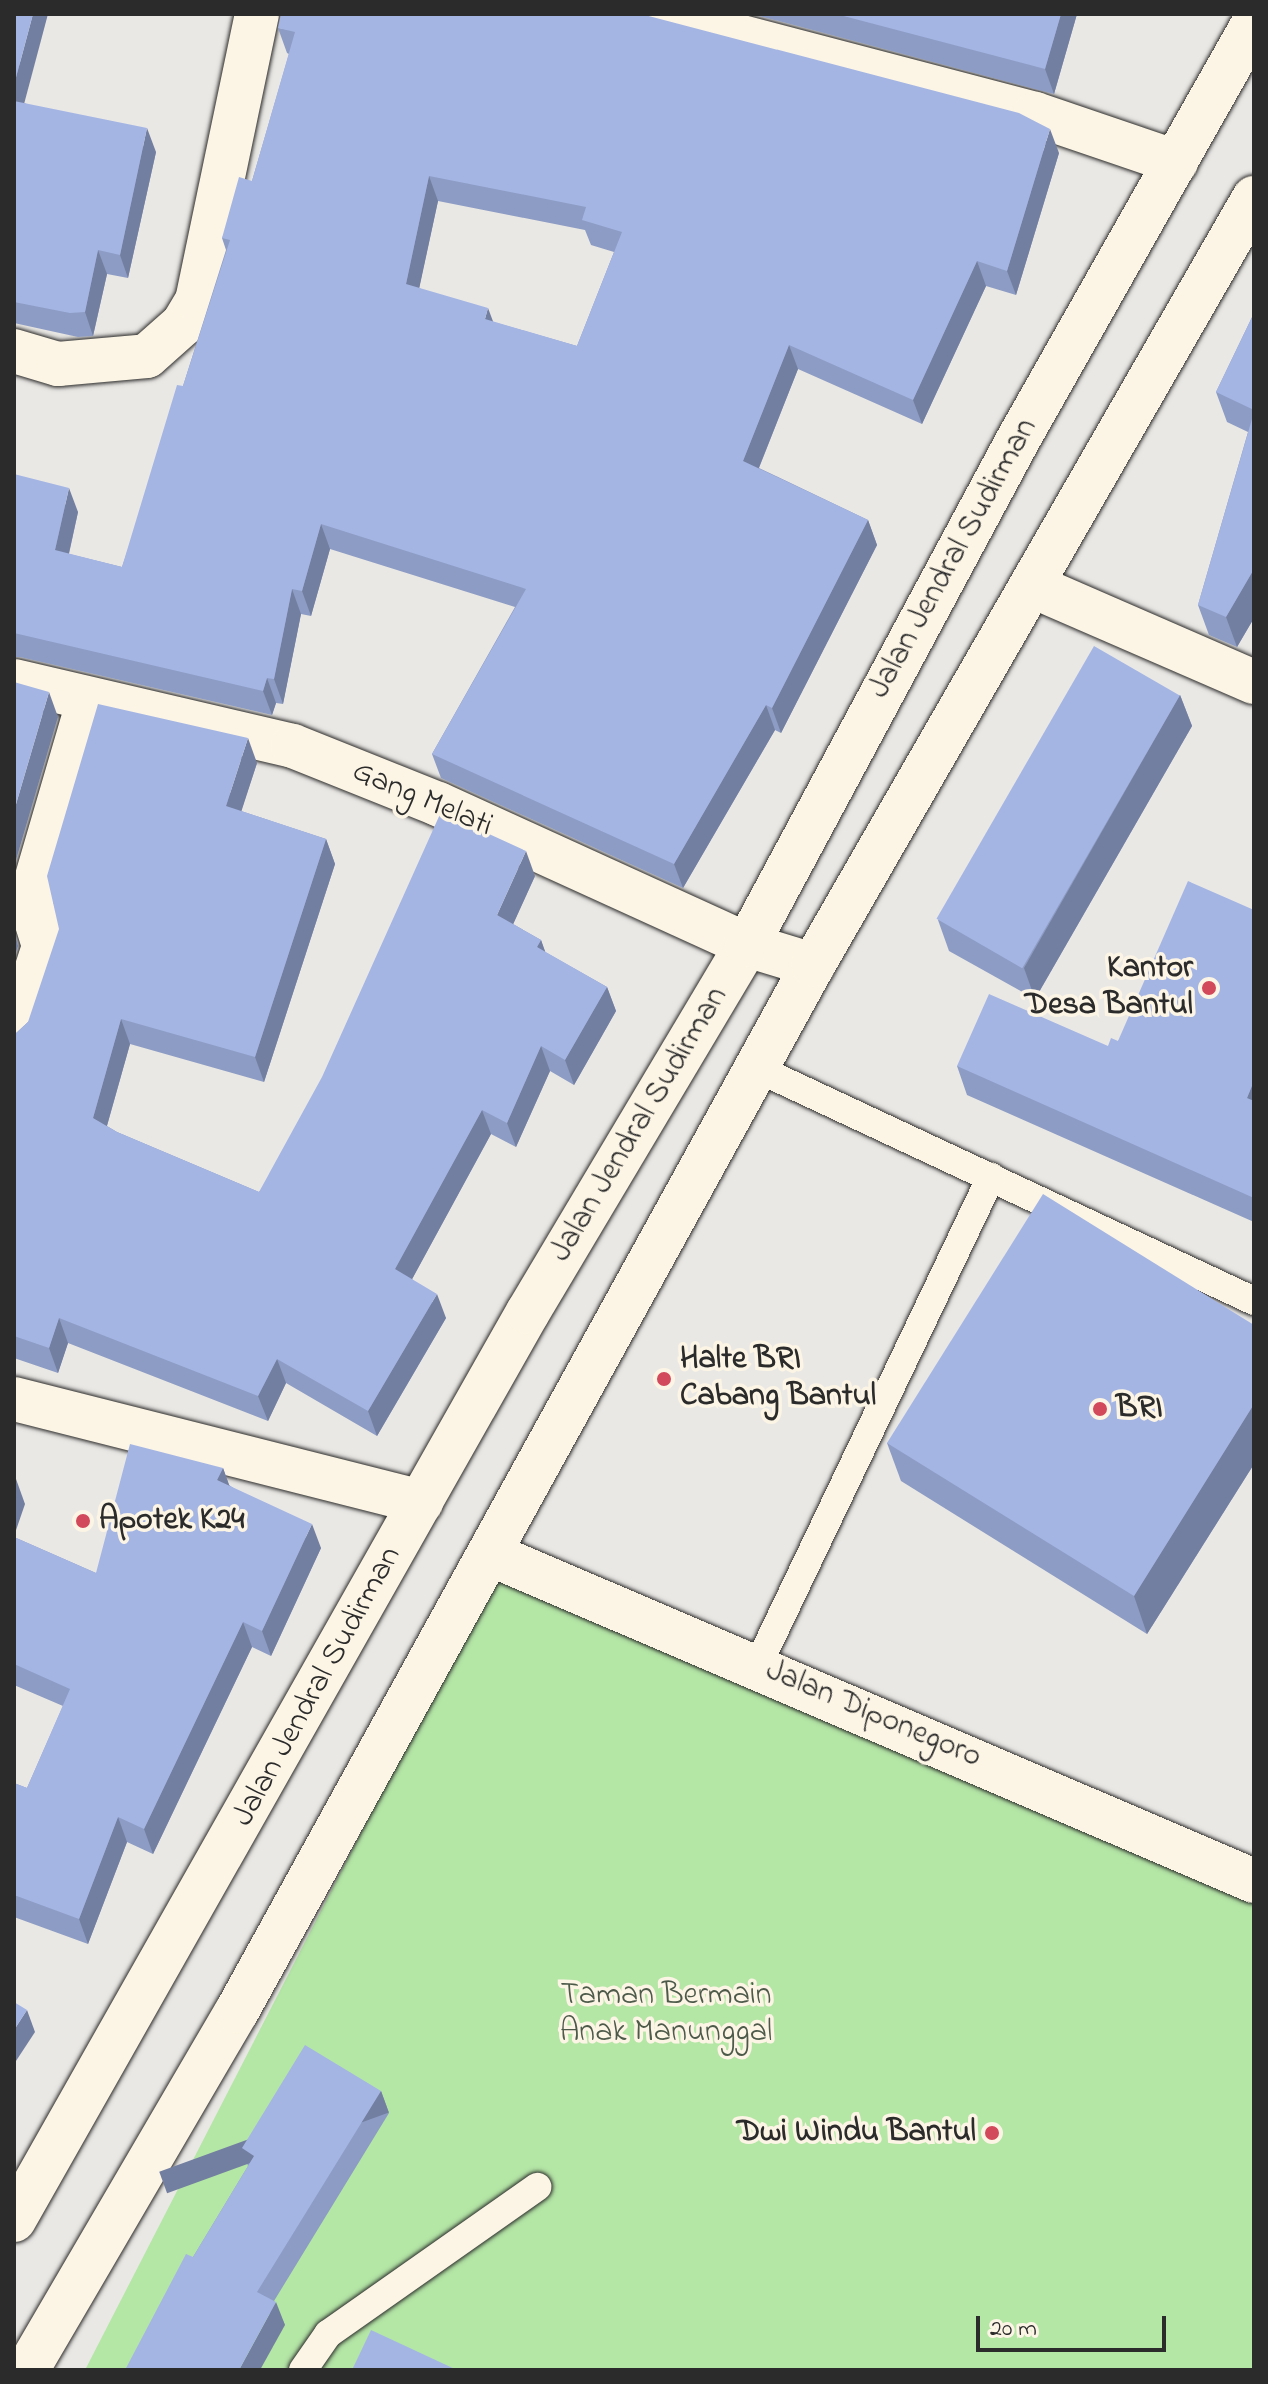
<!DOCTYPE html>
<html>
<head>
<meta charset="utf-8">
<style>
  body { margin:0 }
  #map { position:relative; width:1268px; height:2384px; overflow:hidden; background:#eae8e5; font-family:"Indie Flower",sans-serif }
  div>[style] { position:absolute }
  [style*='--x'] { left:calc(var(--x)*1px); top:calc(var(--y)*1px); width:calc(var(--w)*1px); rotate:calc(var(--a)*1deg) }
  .green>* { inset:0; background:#b4e6a6 }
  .roads { filter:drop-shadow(0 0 2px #2b2b2b) drop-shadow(0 0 2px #2b2b2b) }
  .lane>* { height:28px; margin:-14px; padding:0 14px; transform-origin:14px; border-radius:14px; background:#fcf5e5 }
  .street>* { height:44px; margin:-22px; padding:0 22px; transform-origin:22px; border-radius:22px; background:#fcf5e5 }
  .secondary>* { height:44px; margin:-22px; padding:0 22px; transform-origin:22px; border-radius:22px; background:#fcf5e5 }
  .primary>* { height:44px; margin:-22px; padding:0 22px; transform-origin:22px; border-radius:22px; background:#fcf5e5 }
  .wall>* { inset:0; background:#8d9cc4 }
  .shaded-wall>* { inset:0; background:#737fa0; transform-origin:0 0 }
  .building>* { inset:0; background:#a4b5e4; transform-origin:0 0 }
  .dots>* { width:22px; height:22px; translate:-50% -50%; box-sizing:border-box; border:4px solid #fcf5e5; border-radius:50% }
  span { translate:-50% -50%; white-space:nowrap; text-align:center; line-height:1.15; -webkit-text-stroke:7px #fcf5e5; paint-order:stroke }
  .street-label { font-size:32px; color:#2b2b2b }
  .poi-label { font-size:32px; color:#2b2b2b; font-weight:700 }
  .right { translate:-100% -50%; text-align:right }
  .left { translate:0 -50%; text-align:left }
  .park-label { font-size:32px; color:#4d5a4a }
  .frame { position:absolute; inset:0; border:16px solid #2b2b2b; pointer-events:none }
  .scale { position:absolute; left:976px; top:2316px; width:190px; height:36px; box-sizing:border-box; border:4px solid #2b2b2b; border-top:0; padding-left:10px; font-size:24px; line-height:28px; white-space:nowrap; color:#2b2b2b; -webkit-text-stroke:6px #fcf5e5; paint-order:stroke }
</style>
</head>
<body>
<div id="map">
  <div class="green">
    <i style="clip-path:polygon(495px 1572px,1254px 1884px,1254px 2370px,85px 2370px)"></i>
  </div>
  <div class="roads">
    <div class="lane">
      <i style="--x:756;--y:1068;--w:550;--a:25.07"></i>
      <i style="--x:758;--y:1665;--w:541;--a:-64.48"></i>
      <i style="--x:303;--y:2370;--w:44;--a:-55.2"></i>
      <i style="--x:328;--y:2334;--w:256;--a:-35.1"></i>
    </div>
    <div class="street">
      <i style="--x:654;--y:14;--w:394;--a:14.7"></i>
      <i style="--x:1035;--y:114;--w:149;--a:18.8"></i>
      <i style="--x:14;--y:351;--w:46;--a:16.5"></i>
      <i style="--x:58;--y:364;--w:89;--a:-5.1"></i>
      <i style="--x:147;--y:356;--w:48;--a:-41.6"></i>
      <i style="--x:183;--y:324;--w:27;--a:-59"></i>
      <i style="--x:197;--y:301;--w:293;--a:-78.2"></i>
      <i style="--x:14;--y:681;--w:286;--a:13.1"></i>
      <i style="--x:293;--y:746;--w:156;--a:21.8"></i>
      <i style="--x:438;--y:804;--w:340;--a:24.5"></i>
      <i style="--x:747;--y:945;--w:69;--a:16.9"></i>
      <i style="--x:14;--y:1038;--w:97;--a:-71.9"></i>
      <i style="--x:44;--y:946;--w:47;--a:-107.3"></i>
      <i style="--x:30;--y:901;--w:210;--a:-73.7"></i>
      <i style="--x:14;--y:1399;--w:420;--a:14.2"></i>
    </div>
    <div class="secondary">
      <i style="--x:1033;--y:586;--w:241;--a:23.5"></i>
      <i style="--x:490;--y:1554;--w:831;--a:23.17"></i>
    </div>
    <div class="primary">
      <i style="--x:14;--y:2220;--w:1043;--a:-60.49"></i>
      <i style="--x:528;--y:1312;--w:427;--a:-59.2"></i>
      <i style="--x:747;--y:945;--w:575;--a:-61.79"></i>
      <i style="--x:1019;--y:438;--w:477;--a:-60.5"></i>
      <i style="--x:27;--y:2370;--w:416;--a:-59.7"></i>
      <i style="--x:237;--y:2011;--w:1194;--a:-61.16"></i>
      <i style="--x:813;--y:965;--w:885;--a:-60.1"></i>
    </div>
  </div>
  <div class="wall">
    <i style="clip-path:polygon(14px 14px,24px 103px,156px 152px,128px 278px,107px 274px,93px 336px,78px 337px,14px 323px)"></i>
    <i style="clip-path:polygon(752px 14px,1077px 14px,1054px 94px)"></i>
    <i style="clip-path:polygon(evenodd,278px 28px,1059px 153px,1016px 295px,986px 286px,922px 424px,798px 369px,759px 468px,868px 520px,877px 545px,781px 733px,775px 730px,683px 888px,441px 778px,432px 754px,515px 607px,330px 549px,311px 616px,301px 614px,283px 704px,276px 703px,272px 715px,20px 657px,14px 657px,14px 474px,78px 512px,69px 554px,122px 567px,183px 386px,226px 250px,222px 238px,252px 181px,289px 54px,287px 53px,278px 28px,438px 201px,585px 230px,591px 245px,614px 252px,577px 346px,493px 322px,419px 288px,438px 201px)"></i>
    <i style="clip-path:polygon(1254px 313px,1254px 618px,1237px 647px,1209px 635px,1198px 605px,1248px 432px,1227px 422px,1216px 392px)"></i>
    <i style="clip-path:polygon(1180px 695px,1192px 726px,1035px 999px,949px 951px,938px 920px)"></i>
    <i style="clip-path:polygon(257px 763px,241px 811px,326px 839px,335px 864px,264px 1082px,130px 1044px,107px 1126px,117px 1132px,259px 1192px,535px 876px,513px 924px,541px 940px,545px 952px,607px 987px,616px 1011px,574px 1085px,550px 1071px,516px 1147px,491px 1134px,412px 1279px,446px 1318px,377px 1436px,286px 1383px,268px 1421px,68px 1343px,58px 1373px,14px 1358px,14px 1035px,28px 1022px)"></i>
    <i style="clip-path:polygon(1254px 910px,1254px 1222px,967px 1095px,957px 1066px,1108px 1046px,1118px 1041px)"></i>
    <i style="clip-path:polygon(1254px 1325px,1254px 1464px,1147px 1634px,901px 1481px,887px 1443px)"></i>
    <i style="clip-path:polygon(223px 1468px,229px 1485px,321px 1548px,271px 1656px,252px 1647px,153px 1854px,127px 1842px,88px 1944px,14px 1917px,14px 1783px,27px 1788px,63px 1706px,14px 1685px,14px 1537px,96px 1573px)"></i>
    <i style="clip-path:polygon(381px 2091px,389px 2113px,274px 2301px,285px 2325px,193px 2257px,248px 2166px,242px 2148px)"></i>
  </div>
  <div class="shaded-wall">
    <i style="clip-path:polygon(33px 14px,48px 14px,19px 123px,14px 111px,14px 85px)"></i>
    <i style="clip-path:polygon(1061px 14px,1077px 14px,1054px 94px,1045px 69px)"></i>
    <i style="clip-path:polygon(147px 128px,156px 152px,128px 278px,120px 255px)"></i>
    <i style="clip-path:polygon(1050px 129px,1059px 153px,1016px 295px,1007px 271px)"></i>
    <i style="clip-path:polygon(429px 176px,438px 201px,415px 308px,406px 284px)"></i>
    <i style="clip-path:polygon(98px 250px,107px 274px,93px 336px,85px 312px)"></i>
    <i style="clip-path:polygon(977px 261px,986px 286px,922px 424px,913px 400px)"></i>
    <i style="clip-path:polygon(488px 308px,497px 332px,485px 319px)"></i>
    <i style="clip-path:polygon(789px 345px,798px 369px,752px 485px,743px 461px)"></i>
    <i style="clip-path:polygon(69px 488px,78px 512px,64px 575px,55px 550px)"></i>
    <i style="clip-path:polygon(868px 520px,877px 545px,781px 733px,772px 708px)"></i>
    <i style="clip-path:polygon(321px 524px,330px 549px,311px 616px,302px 591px)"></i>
    <i style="clip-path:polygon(1254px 569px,1254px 618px,1237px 647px,1226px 617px)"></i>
    <i style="clip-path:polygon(292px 589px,301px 614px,283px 704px,274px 679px)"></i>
    <i style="clip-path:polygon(267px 678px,276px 703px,272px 715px,263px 691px)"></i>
    <i style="clip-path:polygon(49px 692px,58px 717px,14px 867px,14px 811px)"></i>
    <i style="clip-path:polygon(1180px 695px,1192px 726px,1035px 999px,1024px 968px)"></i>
    <i style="clip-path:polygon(766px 705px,775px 730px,683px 888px,674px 864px)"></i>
    <i style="clip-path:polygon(248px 738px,257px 763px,235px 831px,226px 806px)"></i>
    <i style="clip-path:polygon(326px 839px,335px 864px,264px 1082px,255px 1057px)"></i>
    <i style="clip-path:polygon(526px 851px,535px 876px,506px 940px,497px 915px)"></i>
    <i style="clip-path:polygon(14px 929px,18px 946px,14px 959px)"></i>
    <i style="clip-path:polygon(541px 940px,550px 965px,537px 947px)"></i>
    <i style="clip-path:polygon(607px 987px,616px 1011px,574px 1085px,565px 1060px)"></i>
    <i style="clip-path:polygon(121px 1019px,130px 1044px,102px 1143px,93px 1118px)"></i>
    <i style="clip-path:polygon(541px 1046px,550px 1071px,516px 1147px,507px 1123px)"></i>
    <i style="clip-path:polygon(1254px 1081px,1254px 1118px,1247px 1098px)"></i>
    <i style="clip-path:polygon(482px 1110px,491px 1134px,404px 1294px,395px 1269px)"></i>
    <i style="clip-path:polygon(437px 1294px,446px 1318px,377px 1436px,368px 1411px)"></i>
    <i style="clip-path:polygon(59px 1318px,68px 1343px,58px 1373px,49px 1348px)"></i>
    <i style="clip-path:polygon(277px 1359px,286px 1383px,268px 1421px,258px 1396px)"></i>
    <i style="clip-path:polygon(1254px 1404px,1254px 1464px,1147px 1634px,1134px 1596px)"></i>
    <i style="clip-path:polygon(223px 1468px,232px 1493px,217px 1480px)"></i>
    <i style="clip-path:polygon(16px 1479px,25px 1504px,14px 1536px,14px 1484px)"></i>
    <i style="clip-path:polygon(312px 1524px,321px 1548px,271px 1656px,262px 1631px)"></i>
    <i style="clip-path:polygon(243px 1622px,252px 1647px,153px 1854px,144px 1829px)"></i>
    <i style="clip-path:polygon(118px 1817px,127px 1842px,88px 1944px,79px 1919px)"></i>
    <i style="clip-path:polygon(27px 2010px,35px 2032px,14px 2064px,14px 2030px)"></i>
    <i style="left:381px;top:2091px;width:23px;height:236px;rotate:70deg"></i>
    <i style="clip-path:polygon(276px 2302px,285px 2325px,260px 2370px,239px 2370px)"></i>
  </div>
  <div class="building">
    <i style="clip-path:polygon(14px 14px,33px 14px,14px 85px)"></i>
    <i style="clip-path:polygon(evenodd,281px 14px,641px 14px,1019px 113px,1050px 129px,1007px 271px,977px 261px,913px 400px,789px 345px,743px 461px,868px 520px,772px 708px,766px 705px,674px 864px,432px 754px,526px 589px,321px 524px,302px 591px,292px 589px,274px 679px,267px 678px,263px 691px,14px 633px,14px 474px,69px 488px,55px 550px,122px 567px,177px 385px,183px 386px,230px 240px,222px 238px,239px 177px,252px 181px,295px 32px,278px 28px,281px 14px,429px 176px,586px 207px,582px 220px,622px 232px,577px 346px,485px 319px,488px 308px,406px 284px,429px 176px)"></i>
    <i style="clip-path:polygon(836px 14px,1061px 14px,1045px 69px)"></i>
    <i style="clip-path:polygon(14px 101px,147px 128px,120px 255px,98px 250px,85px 312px,70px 313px,14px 302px)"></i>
    <i style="clip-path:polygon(1254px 313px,1254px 410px,1216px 392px)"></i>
    <i style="clip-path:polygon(1254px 412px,1254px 569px,1226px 617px,1198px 605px)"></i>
    <i style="left:1094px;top:646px;width:99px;height:315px;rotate:30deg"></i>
    <i style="clip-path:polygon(14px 682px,49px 692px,14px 811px)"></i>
    <i style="clip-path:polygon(98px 704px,248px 738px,226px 806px,326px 839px,255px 1057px,121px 1019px,93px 1118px,117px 1132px,259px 1192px,322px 1077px,441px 812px,526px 851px,497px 915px,541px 940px,537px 947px,607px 987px,565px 1060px,541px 1046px,507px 1123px,482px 1110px,395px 1269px,437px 1294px,368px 1411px,277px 1359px,258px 1396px,59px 1318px,49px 1348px,14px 1336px,14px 1035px,28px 1022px,59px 929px,47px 876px)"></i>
    <i style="clip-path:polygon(1188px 881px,1254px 910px,1254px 1081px,1247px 1098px,1254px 1101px,1254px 1198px,957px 1066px,989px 994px,1108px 1046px,1111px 1038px,1118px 1041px)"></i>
    <i style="clip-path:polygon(1043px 1194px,1254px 1325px,1254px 1404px,1134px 1596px,887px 1443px)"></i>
    <i style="clip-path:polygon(130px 1444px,223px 1468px,217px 1480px,312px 1524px,262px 1631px,243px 1622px,144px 1829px,118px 1817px,79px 1919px,14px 1895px,14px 1783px,27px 1788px,70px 1689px,14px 1664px,14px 1537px,96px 1573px)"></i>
    <i style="clip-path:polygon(14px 2002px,27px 2010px,14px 2030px)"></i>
    <i style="clip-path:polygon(305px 2045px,381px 2091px,257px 2292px,276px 2302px,239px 2370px,125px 2370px,186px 2254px,193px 2257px,254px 2156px,242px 2148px)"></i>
    <i style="clip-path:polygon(371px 2330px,457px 2370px,352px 2370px)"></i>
  </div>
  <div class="dots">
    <i style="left:1209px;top:988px;background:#d1495b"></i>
    <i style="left:664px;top:1379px;background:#d1495b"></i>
    <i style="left:1100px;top:1409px;background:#d1495b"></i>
    <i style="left:83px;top:1521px;background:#d1495b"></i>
    <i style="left:992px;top:2133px;background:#d1495b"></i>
  </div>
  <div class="street-label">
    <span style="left:954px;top:559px;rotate:-61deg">Jalan Jendral Sudirman</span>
    <span style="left:422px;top:800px;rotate:23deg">Gang Melati</span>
    <span style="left:640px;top:1125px;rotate:-59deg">Jalan Jendral Sudirman</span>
    <span style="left:318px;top:1687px;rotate:-61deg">Jalan Jendral Sudirman</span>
    <span style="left:873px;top:1715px;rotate:23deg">Jalan Diponegoro</span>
  </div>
  <div class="poi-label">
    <span class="right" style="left:1193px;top:988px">Kantor<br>Desa Bantul</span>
    <span class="left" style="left:680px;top:1379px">Halte BRI<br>Cabang Bantul</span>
    <span class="left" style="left:1116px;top:1409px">BRI</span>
    <span class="left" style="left:99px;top:1521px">Apotek K24</span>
    <span class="right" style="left:976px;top:2133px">Dwi Windu Bantul</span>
  </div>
  <div class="park-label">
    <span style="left:666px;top:2015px">Taman Bermain<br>Anak Manunggal</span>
  </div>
  <div class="frame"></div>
  <div class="scale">20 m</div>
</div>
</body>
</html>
